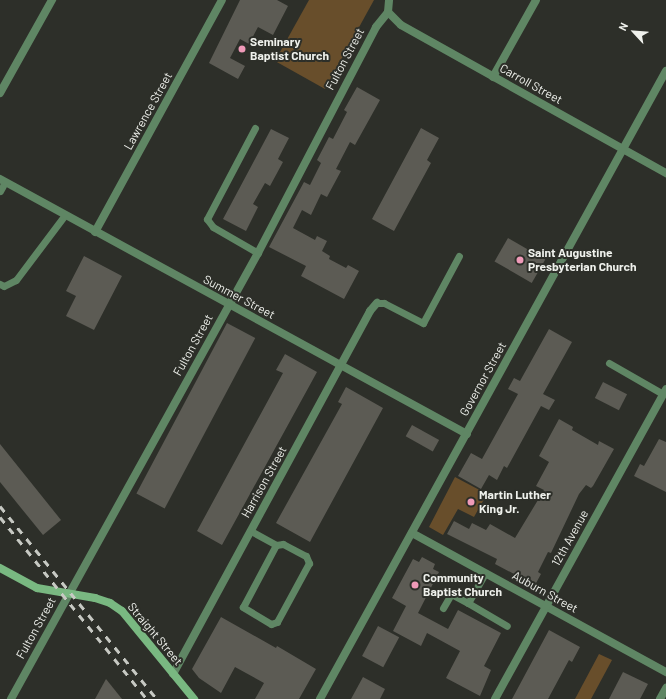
<!DOCTYPE html>
<html>
<head>
<meta charset="utf-8">
<style>
  body { margin:0 }
  #map { position:relative; width:666px; height:699px; overflow:hidden; background:#2d2f29; font-family:Barlow,sans-serif }
  div>[style] { position:absolute }
  [style*='--x'] { left:calc(var(--x)*1px); top:calc(var(--y)*1px); width:calc(var(--w)*1px); rotate:calc(var(--a)*1deg) }
  .green>* { inset:0; background:#684e2b }
  .building>* { inset:0; background:#5c5b54; transform-origin:0 0 }
  .service>* { height:7px; margin:-3.5px; padding:0 3.5px; transform-origin:3.5px; border-radius:3.5px; background:#5f8664 }
  .minor>* { height:8px; margin:-4px; padding:0 4px; transform-origin:4px; border-radius:4px; background:#5f8664 }
  .secondary>* { height:8px; margin:-4px; padding:0 4px; transform-origin:4px; border-radius:4px; background:#79b881 }
  .rail>* { height:3px; margin-top:-1.5px; transform-origin:0; background:repeating-linear-gradient(90deg,#c7c9c3 0 7px,transparent 0 14px) }
  .dots>* { width:11px; height:11px; translate:-50% -50%; box-sizing:border-box; border:2px solid #2d2f29; border-radius:50% }
  span { translate:-50% -50%; white-space:nowrap; text-align:center; line-height:1.15; -webkit-text-stroke:4px #2d2f29; paint-order:stroke }
  .poi-label { font-size:12px; color:#eff1ec; font-weight:700 }
  .left { translate:0 -50%; text-align:left }
  .street-label { font-size:12px; color:#eff1ec }
  .north { position:absolute; left:614px; top:12px; width:40px; height:40px; -webkit-text-stroke:3px #2d2f29; paint-order:stroke; rotate:296deg; font-size:11px; font-weight:700; line-height:16px; text-align:center; color:#eff1ec }
  .north::after { content:''; display:block; margin:auto; width:14px; height:18px; background:#eff1ec; clip-path:polygon(50% 0,100% 100%,50% 72%,0 100%) }
</style>
</head>
<body>
<div id="map">
  <div class="green">
    <i style="clip-path:polygon(309px 0,374px 0,325px 89px,275px 61px)"></i>
    <i style="clip-path:polygon(455px 477px,487px 494px,474px 517px,458px 509px,443px 535px,429px 527px)"></i>
    <i style="clip-path:polygon(599px 654px,612px 660px,591px 699px,575px 699px)"></i>
  </div>
  <div class="building">
    <i style="clip-path:polygon(240px 0,277px 0,288px 6px,273px 35px,258px 27px,249px 44px,240px 39px,230px 58px,245px 66px,238px 79px,209px 63px)"></i>
    <i style="clip-path:polygon(357px 87px,380px 100px,355px 145px,350px 142px,336px 169px,341px 171px,327px 197px,321px 194px,311px 215px,302px 210px,293px 228px,315px 240px,317px 236px,327px 241px,322px 251px,330px 256px,329px 259px,346px 268px,348px 265px,359px 271px,344px 299px,301px 276px,306px 266px,269px 247px,304px 182px,310px 185px,321px 163px,317px 160px,329px 137px,333px 139px,347px 112px,344px 110px)"></i>
    <i style="clip-path:polygon(421px 128px,439px 138px,427px 160px,431px 163px,394px 231px,372px 219px)"></i>
    <i style="clip-path:polygon(271px 129px,289px 138px,278px 159px,283px 162px,270px 186px,265px 183px,253px 204px,258px 207px,246px 231px,223px 219px)"></i>
    <i style="left:508px;top:238px;width:43px;height:27px;rotate:30deg"></i>
    <i style="clip-path:polygon(84px 256px,122px 276px,94px 330px,66px 316px,76px 296px,66px 291px)"></i>
    <i style="left:227px;top:323px;width:32px;height:193px;rotate:28deg"></i>
    <i style="clip-path:polygon(549px 329px,572px 342px,543px 394px,555px 400px,549px 410px,541px 406px,507px 468px,504px 466px,497px 480px,489px 475px,481px 489px,458px 476px,471px 453px,482px 459px,518px 394px,508px 389px,514px 378px,520px 381px)"></i>
    <i style="clip-path:polygon(285px 354px,317px 372px,222px 545px,197px 531px,283px 373px,276px 370px)"></i>
    <i style="left:603px;top:382px;width:27px;height:18px;rotate:27deg"></i>
    <i style="clip-path:polygon(346px 387px,383px 408px,310px 542px,276px 523px,342px 404px,338px 402px)"></i>
    <i style="clip-path:polygon(559px 419px,573px 427px,572px 430px,598px 445px,599px 441px,614px 449px,593px 486px,591px 488px,586px 485px,579px 494px,551px 553px,548px 552px,538px 572px,541px 574px,535px 585px,495px 564px,497px 559px,447px 534px,454px 521px,469px 529px,472px 523px,486px 530px,490px 524px,515px 538px,544px 490px,536px 486px,549px 462px,539px 456px)"></i>
    <i style="left:412px;top:425px;width:31px;height:13px;rotate:29deg"></i>
    <i style="clip-path:polygon(659px 439px,666px 442px,666px 492px,634px 476px,640px 464px,644px 466px)"></i>
    <i style="clip-path:polygon(0 444px,61px 520px,43px 535px,0 482px)"></i>
    <i style="clip-path:polygon(422px 557px,435px 564px,433px 569px,439px 572px,418px 613px,448px 629px,458px 610px,501px 633px,484px 666px,491px 670px,480px 696px,446px 678px,460px 651px,427px 633px,421px 646px,393px 631px,406px 606px,392px 598px,413px 559px,419px 562px)"></i>
    <i style="clip-path:polygon(221px 617px,276px 648px,277px 646px,316px 669px,299px 699px,255px 699px,264px 683px,235px 667px,221px 693px,199px 678px,192px 669px)"></i>
    <i style="left:378px;top:626px;width:24px;height:34px;rotate:28deg"></i>
    <i style="clip-path:polygon(549px 630px,580px 647px,572px 662px,569px 660px,548px 699px,512px 699px)"></i>
    <i style="clip-path:polygon(623px 672px,648px 684px,640px 699px,609px 699px)"></i>
    <i style="clip-path:polygon(363px 677px,385px 689px,380px 699px,351px 699px)"></i>
    <i style="clip-path:polygon(106px 679px,122px 699px,95px 699px)"></i>
  </div>
  <div class="service">
    <i style="--x:255;--y:128;--w:103;--a:117.8"></i>
    <i style="--x:207;--y:219;--w:10;--a:53"></i>
    <i style="--x:213;--y:227;--w:52;--a:30"></i>
    <i style="--x:0;--y:191;--w:10;--a:-61"></i>
    <i style="--x:0;--y:284;--w:4;--a:27"></i>
    <i style="--x:4;--y:286;--w:13;--a:-27"></i>
    <i style="--x:16;--y:280;--w:80;--a:-53.1"></i>
    <i style="--x:377;--y:303;--w:7;--a:0"></i>
    <i style="--x:384;--y:303;--w:44;--a:27.1"></i>
    <i style="--x:423;--y:323;--w:76;--a:-61.8"></i>
    <i style="--x:609;--y:363;--w:62;--a:29.9"></i>
    <i style="--x:251;--y:531;--w:29;--a:29"></i>
    <i style="--x:276;--y:545;--w:7;--a:-8"></i>
    <i style="--x:283;--y:544;--w:26;--a:28"></i>
    <i style="--x:306;--y:556;--w:8;--a:67"></i>
    <i style="--x:309;--y:563;--w:67;--a:118.5"></i>
    <i style="--x:277;--y:622;--w:6;--a:162"></i>
    <i style="--x:271;--y:624;--w:33;--a:-149"></i>
    <i style="--x:243;--y:607;--w:70;--a:-62"></i>
    <i style="--x:468;--y:603;--w:45;--a:30.5"></i>
    <i style="--x:443;--y:608;--w:16;--a:-60"></i>
    <i style="--x:451;--y:594;--w:19;--a:28"></i>
    <i style="--x:468;--y:603;--w:34;--a:-60"></i>
  </div>
  <div class="minor">
    <i style="--x:388;--y:12;--w:18;--a:45"></i>
    <i style="--x:401;--y:25;--w:304;--a:29.2"></i>
    <i style="--x:493;--y:77;--w:88;--a:-60.8"></i>
    <i style="--x:0;--y:93;--w:107;--a:-60.8"></i>
    <i style="--x:0;--y:179;--w:532;--a:28.64"></i>
    <i style="--x:95;--y:232;--w:264;--a:-61.3"></i>
    <i style="--x:412;--y:533;--w:290;--a:28.7"></i>
    <i style="--x:173;--y:674;--w:413;--a:-61.5"></i>
    <i style="--x:370;--y:311;--w:11;--a:-49"></i>
    <i style="--x:11;--y:699;--w:510;--a:-61.02"></i>
    <i style="--x:258;--y:253;--w:255;--a:-62.4"></i>
    <i style="--x:376;--y:27;--w:19;--a:-51"></i>
    <i style="--x:388;--y:12;--w:12;--a:-85"></i>
    <i style="--x:320;--y:699;--w:717;--a:-61.15"></i>
    <i style="--x:495;--y:699;--w:354;--a:-61.1"></i>
    <i style="--x:660;--y:699;--w:13;--a:-61"></i>
  </div>
  <div class="secondary">
    <i style="--x:0;--y:568;--w:42;--a:28.4"></i>
    <i style="--x:37;--y:588;--w:59;--a:9.8"></i>
    <i style="--x:95;--y:598;--w:16;--a:18"></i>
    <i style="--x:110;--y:603;--w:14;--a:34"></i>
    <i style="--x:122;--y:611;--w:114;--a:50.7"></i>
  </div>
  <div class="rail">
    <i style="--x:0;--y:506;--w:249;--a:50.9"></i>
    <i style="--x:0;--y:517;--w:234;--a:51.1"></i>
  </div>
  <div class="dots">
    <i style="left:242px;top:49px;background:#ef9ab8"></i>
    <i style="left:520px;top:260px;background:#ef9ab8"></i>
    <i style="left:471px;top:502px;background:#ef9ab8"></i>
    <i style="left:415px;top:585px;background:#ef9ab8"></i>
  </div>
  <div class="poi-label">
    <span class="left" style="left:250px;top:49px">Seminary<br>Baptist Church</span>
    <span class="left" style="left:528px;top:260px">Saint Augustine<br>Presbyterian Church</span>
    <span class="left" style="left:479px;top:502px">Martin Luther<br>King Jr.</span>
    <span class="left" style="left:423px;top:585px">Community<br>Baptist Church</span>
  </div>
  <div class="street-label">
    <span style="left:345px;top:59px;rotate:-62deg">Fulton Street</span>
    <span style="left:531px;top:84px;rotate:29deg">Carroll Street</span>
    <span style="left:148px;top:111px;rotate:-61deg">Lawrence Street</span>
    <span style="left:239px;top:297px;rotate:28deg">Summer Street</span>
    <span style="left:193px;top:345px;rotate:-61deg">Fulton Street</span>
    <span style="left:483px;top:379px;rotate:-61deg">Governor Street</span>
    <span style="left:264px;top:482px;rotate:-61deg">Harrison Street</span>
    <span style="left:570px;top:538px;rotate:-61deg">12th Avenue</span>
    <span style="left:545px;top:592px;rotate:29deg">Auburn Street</span>
    <span style="left:36px;top:628px;rotate:-61deg">Fulton Street</span>
    <span style="left:155px;top:634px;rotate:50deg">Straight Street</span>
  </div>
  <div class="north">N</div>
</div>
</body>
</html>
